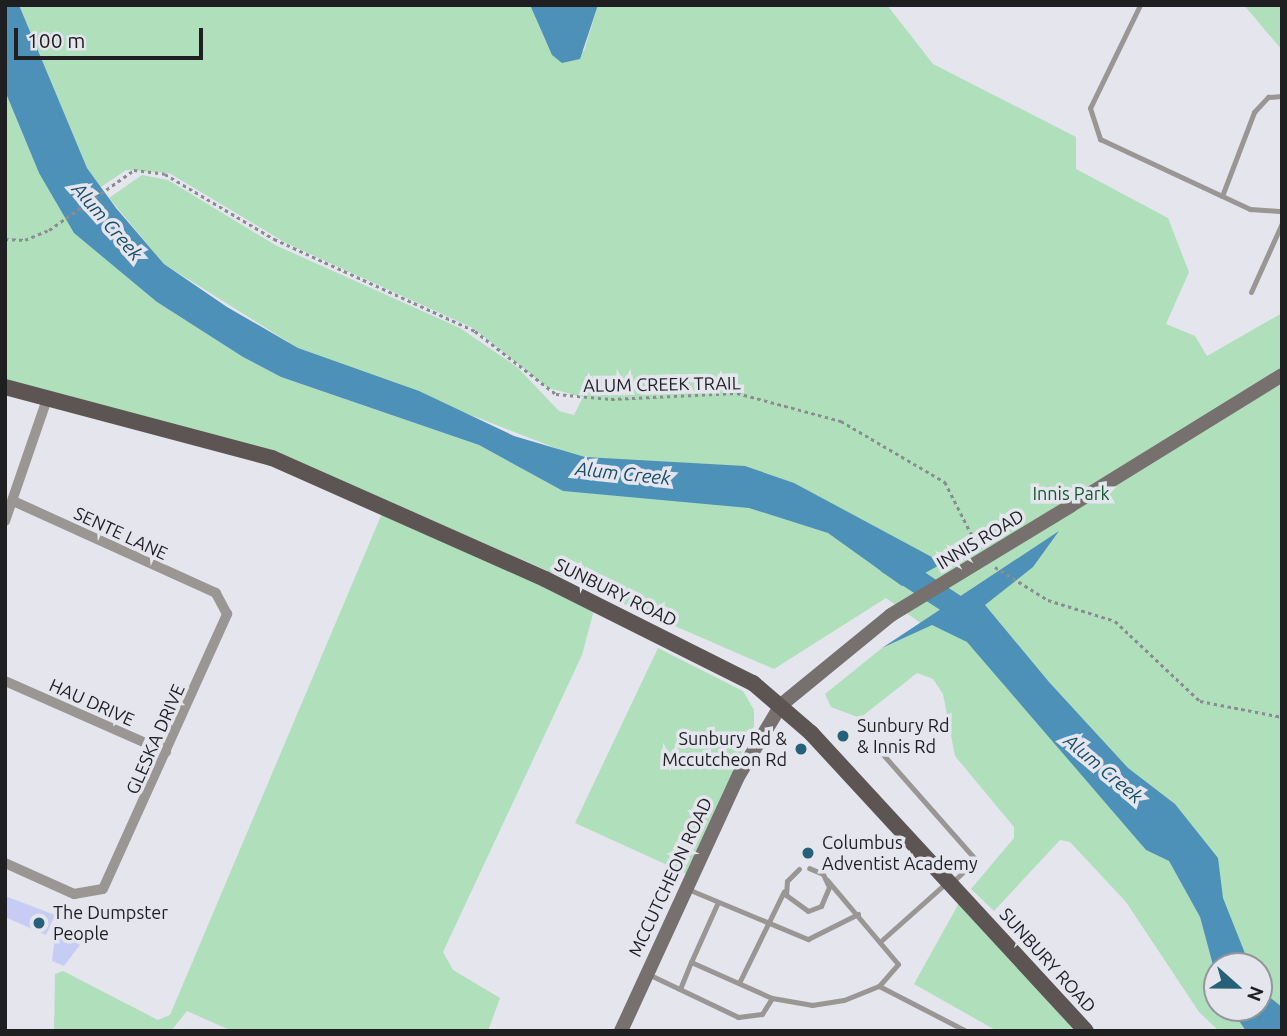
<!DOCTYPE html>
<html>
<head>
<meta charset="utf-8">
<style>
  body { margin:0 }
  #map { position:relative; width:1287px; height:1036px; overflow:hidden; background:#e4e5ed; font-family:Ubuntu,sans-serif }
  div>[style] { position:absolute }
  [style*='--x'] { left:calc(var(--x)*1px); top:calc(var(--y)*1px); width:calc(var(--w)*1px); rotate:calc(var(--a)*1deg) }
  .green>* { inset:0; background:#b0dfbc }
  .water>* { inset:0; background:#4d91b9 }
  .river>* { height:23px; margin:-11.5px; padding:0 11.5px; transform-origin:11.5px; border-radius:11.5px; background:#4d91b9 }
  .building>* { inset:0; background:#c7ccf4 }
  .path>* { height:2.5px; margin-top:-1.25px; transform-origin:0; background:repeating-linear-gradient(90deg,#8b8c92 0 3.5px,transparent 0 7px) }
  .service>* { height:5px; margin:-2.5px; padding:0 2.5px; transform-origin:2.5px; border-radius:2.5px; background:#9a9694 }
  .minor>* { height:10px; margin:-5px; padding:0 5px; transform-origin:5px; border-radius:5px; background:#9a9694 }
  .secondary>* { height:14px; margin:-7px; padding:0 7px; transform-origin:7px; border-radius:7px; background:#76706e }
  .primary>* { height:16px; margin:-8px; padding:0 8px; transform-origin:8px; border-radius:8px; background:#5c5553 }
  .secondary-bridge>* { height:14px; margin:-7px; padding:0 7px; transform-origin:7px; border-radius:7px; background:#76706e }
  .dots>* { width:19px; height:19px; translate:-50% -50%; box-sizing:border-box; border:4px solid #e4e5ed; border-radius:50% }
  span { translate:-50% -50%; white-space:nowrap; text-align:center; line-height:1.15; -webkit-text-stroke:7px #e4e5ed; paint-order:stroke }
  .street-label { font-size:18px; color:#1f1f22 }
  .park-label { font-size:18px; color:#115930 }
  .poi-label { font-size:18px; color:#1f1f22 }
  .left { translate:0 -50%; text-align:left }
  .right { translate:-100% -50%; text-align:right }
  .water-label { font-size:19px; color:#184d6a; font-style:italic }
  .frame { position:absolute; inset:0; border:7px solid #1f1f22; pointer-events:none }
  .north { position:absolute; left:1203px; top:952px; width:70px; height:70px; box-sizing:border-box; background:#e4e5ed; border:2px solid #95969c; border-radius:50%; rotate:111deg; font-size:19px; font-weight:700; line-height:28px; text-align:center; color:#1f1f22 }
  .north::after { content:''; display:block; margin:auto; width:24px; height:32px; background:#266179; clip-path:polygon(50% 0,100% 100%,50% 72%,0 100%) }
  .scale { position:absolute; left:14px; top:28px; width:189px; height:32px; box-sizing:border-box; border:4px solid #1f1f22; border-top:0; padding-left:9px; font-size:21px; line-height:24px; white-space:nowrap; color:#1f1f22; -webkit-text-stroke:5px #e4e5ed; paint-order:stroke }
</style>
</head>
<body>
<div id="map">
  <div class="green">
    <i style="clip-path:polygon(19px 5px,530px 5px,546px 42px,584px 51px,598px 5px,887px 5px,933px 64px,1076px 137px,1076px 169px,1168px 218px,1189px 272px,1166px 324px,1195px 336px,1207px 356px,1282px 313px,1282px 1026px,1259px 1007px,1259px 966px,1236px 966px,1168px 823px,1052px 736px,1146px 850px,1169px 861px,1200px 917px,1217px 980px,1217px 1008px,1230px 1008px,1246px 1031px,1219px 1031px,1199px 1012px,1126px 902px,1070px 842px,1060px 840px,994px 911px,971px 889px,1014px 838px,1014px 827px,955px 756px,943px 694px,933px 679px,917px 673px,860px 718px,831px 707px,825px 694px,882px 648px,926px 627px,886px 598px,774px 669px,290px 459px,5px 381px,5px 91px,39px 173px,157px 302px,243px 357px,281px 377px,479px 445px,563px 491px,642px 495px,558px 449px,298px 348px,164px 264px,109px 198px,142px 175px,168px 180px,275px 245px,460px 328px,517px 367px,559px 411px,574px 415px,583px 397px,548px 388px,473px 328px,286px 243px,169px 173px,126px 170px,101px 187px,87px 168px)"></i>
    <i style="clip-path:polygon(1244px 5px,1282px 5px,1282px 50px)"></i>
    <i style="clip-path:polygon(383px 511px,594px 610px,582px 655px,443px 952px,453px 970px,500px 998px,488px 1031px,232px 1031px,187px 1011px,171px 1031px,54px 1031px,55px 974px,63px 971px,158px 1020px,170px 1015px)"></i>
    <i style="clip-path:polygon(658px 648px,743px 691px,754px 710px,754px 726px,687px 874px,575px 823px)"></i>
    <i style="clip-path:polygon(959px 903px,1075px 1031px,997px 1031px,914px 984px)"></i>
  </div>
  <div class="water">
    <i style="clip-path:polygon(5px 5px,19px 5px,87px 168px,116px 208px,164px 264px,227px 307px,298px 348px,419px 391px,514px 436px,585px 457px,745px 466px,794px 483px,943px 563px,902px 586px,828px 533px,749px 508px,563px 491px,479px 445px,281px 377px,243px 357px,157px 302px,74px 233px,39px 173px,5px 91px)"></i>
    <i style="clip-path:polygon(530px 5px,598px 5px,580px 59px,562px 63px,552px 55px)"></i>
    <i style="clip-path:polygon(1059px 531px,1033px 567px,985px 605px,1049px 682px,1128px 768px,1175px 804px,1218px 858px,1223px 898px,1250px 966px,1217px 966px,1217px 980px,1200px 917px,1169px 861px,1146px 850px,967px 642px,932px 625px,882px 648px)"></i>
    <i style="clip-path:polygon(1259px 989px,1282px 1007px,1282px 1031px,1246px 1031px,1230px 1008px,1259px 1008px)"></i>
  </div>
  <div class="river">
    <i style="--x:888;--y:562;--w:106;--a:33.1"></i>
  </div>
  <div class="building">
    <i style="clip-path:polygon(5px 896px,55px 915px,46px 935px,5px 917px)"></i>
    <i style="clip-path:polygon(56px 930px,80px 945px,64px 966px,52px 961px)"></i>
  </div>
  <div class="path">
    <i style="--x:5;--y:239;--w:20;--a:3"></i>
    <i style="--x:25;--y:240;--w:26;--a:-23"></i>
    <i style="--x:49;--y:230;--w:104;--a:-35.2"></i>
    <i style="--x:134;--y:170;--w:31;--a:7"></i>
    <i style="--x:165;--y:174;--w:127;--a:30.8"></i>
    <i style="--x:274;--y:239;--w:221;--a:24.6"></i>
    <i style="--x:475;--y:331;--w:103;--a:37.9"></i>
    <i style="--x:556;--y:394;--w:55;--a:5.2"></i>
    <i style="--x:611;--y:399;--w:126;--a:-2.7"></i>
    <i style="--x:737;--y:393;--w:108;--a:15.1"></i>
    <i style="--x:841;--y:421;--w:121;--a:30.4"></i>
    <i style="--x:945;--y:482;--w:75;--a:63.1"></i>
    <i style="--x:995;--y:567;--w:62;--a:31.9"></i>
    <i style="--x:1048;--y:600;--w:70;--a:17.4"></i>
    <i style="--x:1115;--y:621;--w:117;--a:43.3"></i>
    <i style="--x:1200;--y:701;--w:84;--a:11"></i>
  </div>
  <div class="service">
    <i style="--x:1140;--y:5;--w:114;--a:115.9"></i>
    <i style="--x:1090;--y:108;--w:33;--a:72"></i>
    <i style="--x:1100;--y:139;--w:166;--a:25"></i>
    <i style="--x:1250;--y:209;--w:32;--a:4"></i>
    <i style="--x:1222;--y:196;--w:90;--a:-69.1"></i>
    <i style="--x:1254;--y:112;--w:21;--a:-47"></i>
    <i style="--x:1268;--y:97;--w:14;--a:-4"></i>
    <i style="--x:1251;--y:292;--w:76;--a:-65.8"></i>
    <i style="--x:879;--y:750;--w:147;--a:48.6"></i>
    <i style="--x:976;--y:860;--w:33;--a:137"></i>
    <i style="--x:799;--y:869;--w:17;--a:135"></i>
    <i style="--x:787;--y:881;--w:14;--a:94"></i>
    <i style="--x:786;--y:895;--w:27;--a:36"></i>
    <i style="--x:808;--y:911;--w:14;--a:-21"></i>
    <i style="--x:821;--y:906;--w:21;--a:-67"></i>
    <i style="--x:829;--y:887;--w:14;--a:-115"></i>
    <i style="--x:823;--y:874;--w:15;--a:-157"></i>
    <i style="--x:690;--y:890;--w:128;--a:22.6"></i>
    <i style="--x:808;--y:939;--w:56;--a:-26.6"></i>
    <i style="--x:718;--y:902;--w:66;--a:114.2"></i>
    <i style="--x:691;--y:962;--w:89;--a:24"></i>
    <i style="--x:772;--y:998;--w:41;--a:9.9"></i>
    <i style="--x:812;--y:1005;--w:32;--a:-9"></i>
    <i style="--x:844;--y:1000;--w:38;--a:-22"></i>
    <i style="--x:879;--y:986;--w:29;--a:-49"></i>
    <i style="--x:898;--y:964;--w:110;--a:-130.2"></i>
    <i style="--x:882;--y:940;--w:87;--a:-41.7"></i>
    <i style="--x:648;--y:974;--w:100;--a:25.5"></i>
    <i style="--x:738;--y:1017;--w:24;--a:-7"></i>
    <i style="--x:762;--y:1014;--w:19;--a:-58"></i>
    <i style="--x:739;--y:983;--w:102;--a:-63.9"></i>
    <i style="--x:879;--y:986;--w:98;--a:27.3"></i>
    <i style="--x:680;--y:989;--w:29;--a:-68"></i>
  </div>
  <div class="minor">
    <i style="--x:5;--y:521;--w:129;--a:-71"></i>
    <i style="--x:5;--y:681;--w:176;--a:23.8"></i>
    <i style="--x:5;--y:863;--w:76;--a:24.2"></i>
    <i style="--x:74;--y:894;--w:29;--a:-10"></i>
    <i style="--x:103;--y:889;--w:302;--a:-65.7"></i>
    <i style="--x:227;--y:614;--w:24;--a:-118"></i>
    <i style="--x:216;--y:593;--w:223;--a:-155.6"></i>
  </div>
  <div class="secondary">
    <i style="--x:1070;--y:506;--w:249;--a:-31.7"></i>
    <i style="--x:621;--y:1031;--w:282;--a:-65.3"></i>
    <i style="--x:739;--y:775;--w:82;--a:-59"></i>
    <i style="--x:781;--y:705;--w:142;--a:-39.3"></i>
  </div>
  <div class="primary">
    <i style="--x:5;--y:387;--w:276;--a:14.9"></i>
    <i style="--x:272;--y:458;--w:299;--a:23.9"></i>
    <i style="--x:545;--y:579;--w:233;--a:26.6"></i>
    <i style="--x:753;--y:683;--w:77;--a:40.8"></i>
    <i style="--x:811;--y:733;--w:405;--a:47.3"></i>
  </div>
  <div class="secondary-bridge">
    <i style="--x:891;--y:615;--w:210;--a:-31.3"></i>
  </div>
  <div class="dots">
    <i style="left:843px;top:736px;background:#266179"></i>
    <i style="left:801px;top:749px;background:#266179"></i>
    <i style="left:808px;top:853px;background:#266179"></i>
    <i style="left:39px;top:923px;background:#266179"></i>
  </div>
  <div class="street-label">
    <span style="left:662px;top:384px;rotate:-1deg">ALUM CREEK TRAIL</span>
    <span style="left:121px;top:533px;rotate:25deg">SENTE LANE</span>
    <span style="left:980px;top:539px;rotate:-31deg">INNIS ROAD</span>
    <span style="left:616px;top:592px;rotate:26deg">SUNBURY ROAD</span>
    <span style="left:92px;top:702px;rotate:24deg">HAU DRIVE</span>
    <span style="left:155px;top:739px;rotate:-66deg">GLESKA DRIVE</span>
    <span style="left:670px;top:877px;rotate:-65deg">MCCUTCHEON ROAD</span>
    <span style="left:1048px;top:960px;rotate:48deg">SUNBURY ROAD</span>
  </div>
  <div class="park-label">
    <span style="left:1071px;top:493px">Innis Park</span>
  </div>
  <div class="poi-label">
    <span class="left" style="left:857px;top:736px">Sunbury Rd<br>&amp; Innis Rd</span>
    <span class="right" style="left:787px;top:749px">Sunbury Rd &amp;<br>Mccutcheon Rd</span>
    <span class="left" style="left:822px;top:853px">Columbus<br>Adventist Academy</span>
    <span class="left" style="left:53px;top:923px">The Dumpster<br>People</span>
  </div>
  <div class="water-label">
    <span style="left:107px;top:222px;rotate:49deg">Alum Creek</span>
    <span style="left:623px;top:474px;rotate:6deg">Alum Creek</span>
    <span style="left:1103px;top:769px;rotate:40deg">Alum Creek</span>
  </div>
  <div class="frame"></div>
  <div class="north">N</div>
  <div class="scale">100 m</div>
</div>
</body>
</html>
